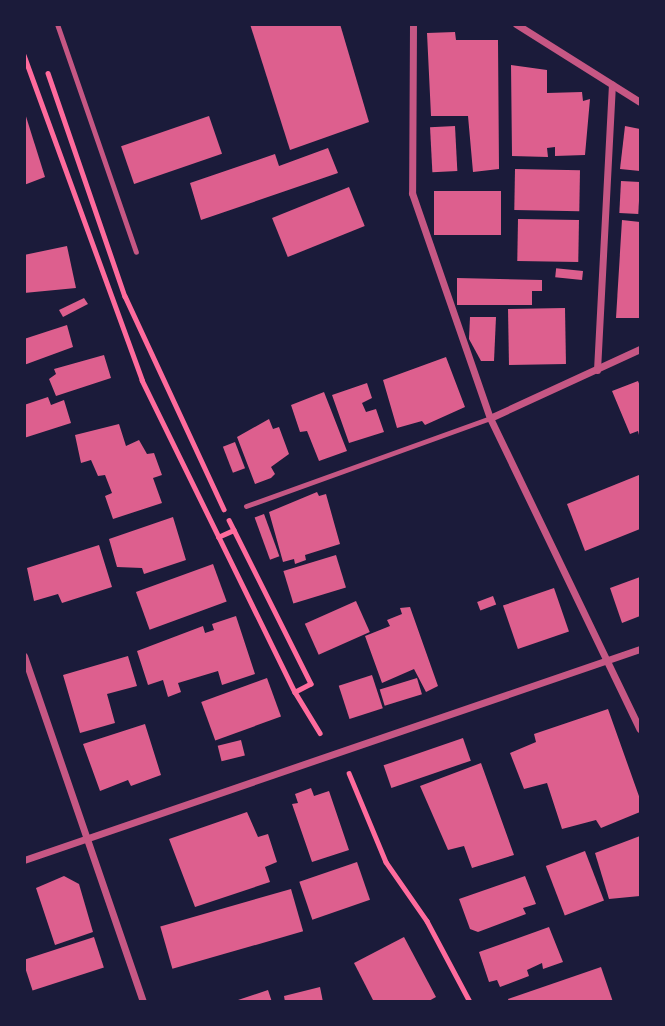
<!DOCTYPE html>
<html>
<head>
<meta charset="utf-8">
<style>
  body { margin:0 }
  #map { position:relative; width:665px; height:1026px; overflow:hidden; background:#1b1b3a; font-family:"Alegreya Sans",sans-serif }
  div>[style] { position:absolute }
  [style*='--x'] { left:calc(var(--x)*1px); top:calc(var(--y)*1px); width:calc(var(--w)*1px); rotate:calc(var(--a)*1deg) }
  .building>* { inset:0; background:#dd5f8e; transform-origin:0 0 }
  .path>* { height:4.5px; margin:-2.25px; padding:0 2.25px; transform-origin:2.25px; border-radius:2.25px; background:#ff6b9d }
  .service>* { height:5px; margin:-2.5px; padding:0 2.5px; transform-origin:2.5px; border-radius:2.5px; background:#c65784 }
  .minor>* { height:7px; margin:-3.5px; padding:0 3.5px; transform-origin:3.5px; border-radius:3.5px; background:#c65784 }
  span { translate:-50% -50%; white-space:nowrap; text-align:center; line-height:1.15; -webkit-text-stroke:5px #1b1b3a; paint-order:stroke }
  .frame { position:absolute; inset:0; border:26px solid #1b1b3a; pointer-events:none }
</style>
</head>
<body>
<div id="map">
  <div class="building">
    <i style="clip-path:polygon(250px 24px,340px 24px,369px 122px,290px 150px)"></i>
    <i style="clip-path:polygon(455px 32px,456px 40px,498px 40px,499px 169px,473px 172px,468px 116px,431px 116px,427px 33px)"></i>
    <i style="clip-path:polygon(511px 65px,547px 70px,547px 93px,582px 92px,583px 101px,590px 99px,585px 155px,555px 156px,555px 147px,547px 148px,548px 157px,512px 156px)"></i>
    <i style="clip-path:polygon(24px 110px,45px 177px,24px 185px)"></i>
    <i style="left:209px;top:116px;width:40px;height:93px;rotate:71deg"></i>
    <i style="left:455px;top:126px;width:45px;height:25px;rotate:87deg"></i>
    <i style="clip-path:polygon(625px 126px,640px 129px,640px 171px,620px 169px)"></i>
    <i style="clip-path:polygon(328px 148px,338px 173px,201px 220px,190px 183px,275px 154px,279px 166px)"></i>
    <i style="left:515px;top:169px;width:65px;height:41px;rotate:1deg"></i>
    <i style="left:621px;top:181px;width:19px;height:32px;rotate:3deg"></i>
    <i style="left:349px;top:187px;width:42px;height:83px;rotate:68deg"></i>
    <i style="left:434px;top:191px;width:67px;height:44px"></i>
    <i style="left:518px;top:219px;width:61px;height:42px;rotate:1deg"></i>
    <i style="clip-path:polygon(622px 220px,640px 222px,640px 318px,616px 318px)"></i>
    <i style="clip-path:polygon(67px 246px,76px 288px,24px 293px,24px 255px)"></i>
    <i style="left:583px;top:271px;width:9px;height:27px;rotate:96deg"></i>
    <i style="clip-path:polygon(457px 278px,542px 280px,542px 291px,532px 291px,532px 305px,457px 305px)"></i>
    <i style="clip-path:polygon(84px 298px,88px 304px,63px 317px,59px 310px)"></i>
    <i style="left:565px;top:308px;width:56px;height:57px;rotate:89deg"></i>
    <i style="clip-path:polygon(470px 317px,496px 317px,494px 361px,481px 361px,469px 339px)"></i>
    <i style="clip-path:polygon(67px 325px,73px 347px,24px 365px,24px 339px)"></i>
    <i style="clip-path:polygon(104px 355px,111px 378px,56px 396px,49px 379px,56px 374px,54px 369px)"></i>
    <i style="clip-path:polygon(446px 357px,465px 407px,425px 425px,422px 421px,397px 428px,383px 380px)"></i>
    <i style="clip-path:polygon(638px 381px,640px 386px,640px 439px,638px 431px,630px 434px,612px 391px)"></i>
    <i style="clip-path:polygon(367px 383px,372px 398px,362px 403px,366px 412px,376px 409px,384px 432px,349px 443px,332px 395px)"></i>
    <i style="clip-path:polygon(324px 392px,347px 451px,319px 461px,307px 431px,300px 432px,291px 405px)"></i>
    <i style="clip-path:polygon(48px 397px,51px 405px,64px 400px,71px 423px,24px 438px,24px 405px)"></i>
    <i style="clip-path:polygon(269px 419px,273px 429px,279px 427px,289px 454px,271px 467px,275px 474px,271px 478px,255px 484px,237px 437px)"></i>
    <i style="clip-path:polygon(119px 424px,126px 446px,139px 440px,147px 454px,154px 453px,162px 475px,153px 478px,162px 503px,113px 519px,105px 496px,112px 493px,105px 475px,98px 476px,91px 460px,81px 463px,75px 435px)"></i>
    <i style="left:235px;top:442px;width:28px;height:13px;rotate:69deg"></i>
    <i style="clip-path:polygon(639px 475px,640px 529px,585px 551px,567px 504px)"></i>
    <i style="clip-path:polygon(317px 492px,319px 496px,326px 494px,340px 544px,305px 555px,306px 560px,295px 564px,294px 559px,283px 562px,269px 512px)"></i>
    <i style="left:264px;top:514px;width:45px;height:10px;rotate:70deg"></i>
    <i style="clip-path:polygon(173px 517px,186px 560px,144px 574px,142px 568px,117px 567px,109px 539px)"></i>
    <i style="clip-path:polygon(99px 545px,112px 587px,62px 603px,58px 594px,34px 601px,27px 568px)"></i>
    <i style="left:336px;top:555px;width:34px;height:55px;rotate:73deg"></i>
    <i style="left:213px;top:564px;width:40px;height:82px;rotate:70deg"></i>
    <i style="clip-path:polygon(640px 577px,640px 616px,622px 623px,610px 588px)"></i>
    <i style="left:554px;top:588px;width:46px;height:54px;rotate:71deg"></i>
    <i style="left:493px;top:596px;width:9px;height:17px;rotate:69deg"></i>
    <i style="left:356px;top:601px;width:34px;height:56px;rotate:66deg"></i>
    <i style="clip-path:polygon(410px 607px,438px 686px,426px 692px,414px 669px,382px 683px,365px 636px,390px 626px,387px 620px,402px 614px,400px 608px)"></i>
    <i style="clip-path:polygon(236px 616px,255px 674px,222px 685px,218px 671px,178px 683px,181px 692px,168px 697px,163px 680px,148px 685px,137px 651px,203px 626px,205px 633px,214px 630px,212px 624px)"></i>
    <i style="clip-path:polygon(128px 656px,137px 686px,107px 694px,115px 723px,80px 733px,63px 675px)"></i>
    <i style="left:372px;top:675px;width:35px;height:35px;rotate:72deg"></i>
    <i style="left:267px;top:678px;width:41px;height:70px;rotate:70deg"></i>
    <i style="left:417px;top:678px;width:17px;height:39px;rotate:73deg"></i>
    <i style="clip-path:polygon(608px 709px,640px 799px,640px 812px,601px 828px,596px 820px,562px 829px,547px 783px,524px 789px,510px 753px,536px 742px,534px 734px)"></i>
    <i style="clip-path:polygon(145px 724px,161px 775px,131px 786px,128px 780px,100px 791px,83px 744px)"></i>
    <i style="left:463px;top:738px;width:24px;height:84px;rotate:71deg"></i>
    <i style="left:241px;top:740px;width:16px;height:24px;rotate:76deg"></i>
    <i style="clip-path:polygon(481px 763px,514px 855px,472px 868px,464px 846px,448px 850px,420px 786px)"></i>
    <i style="clip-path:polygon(311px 788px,314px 796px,329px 791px,349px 850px,312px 862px,292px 804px,298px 803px,295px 794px)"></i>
    <i style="clip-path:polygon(247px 812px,258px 837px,268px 834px,277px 862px,265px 867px,270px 882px,195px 907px,169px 839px)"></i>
    <i style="clip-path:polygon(640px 836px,640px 896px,609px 899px,595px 853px)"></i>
    <i style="left:585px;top:851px;width:53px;height:42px;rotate:69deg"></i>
    <i style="left:357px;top:862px;width:40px;height:61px;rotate:71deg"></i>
    <i style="clip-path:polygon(64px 876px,79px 884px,93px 932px,55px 945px,36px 888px)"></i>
    <i style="clip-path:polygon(525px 876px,536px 904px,523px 908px,526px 914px,478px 932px,470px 929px,459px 899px)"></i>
    <i style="left:291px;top:889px;width:44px;height:136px;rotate:74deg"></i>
    <i style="clip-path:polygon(549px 927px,563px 962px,543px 969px,542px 963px,527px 970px,529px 976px,500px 987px,497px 980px,489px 982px,479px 952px)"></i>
    <i style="left:94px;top:937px;width:32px;height:75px;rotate:72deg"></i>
    <i style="clip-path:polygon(404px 937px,436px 997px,427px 1002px,374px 1002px,354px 963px)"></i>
    <i style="clip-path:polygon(601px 967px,613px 1002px,509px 1002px,508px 999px)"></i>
    <i style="clip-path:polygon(320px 987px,323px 1002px,285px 1002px,284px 996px)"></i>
    <i style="clip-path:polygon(268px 990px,272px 1002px,235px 1002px,235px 1001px)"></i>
  </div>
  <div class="path">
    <i style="--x:24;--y:55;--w:346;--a:70"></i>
    <i style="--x:142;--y:380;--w:347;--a:63.9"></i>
    <i style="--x:295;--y:692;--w:48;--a:58.6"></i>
    <i style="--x:48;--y:73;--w:236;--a:71"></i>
    <i style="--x:125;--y:296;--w:235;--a:65.1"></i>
    <i style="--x:229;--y:520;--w:183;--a:63.4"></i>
    <i style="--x:311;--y:684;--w:18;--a:153"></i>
    <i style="--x:218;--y:537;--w:17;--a:-24"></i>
    <i style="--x:349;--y:773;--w:96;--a:67.4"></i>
    <i style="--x:386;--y:862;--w:72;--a:55.2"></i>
    <i style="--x:427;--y:921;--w:92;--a:62"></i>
  </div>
  <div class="service">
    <i style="--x:57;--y:24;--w:241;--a:70.9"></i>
    <i style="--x:246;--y:506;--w:259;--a:-19.8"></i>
  </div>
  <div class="minor">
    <i style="--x:413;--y:24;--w:169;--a:90.3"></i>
    <i style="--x:412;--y:193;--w:238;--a:70.9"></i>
    <i style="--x:490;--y:418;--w:345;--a:64.3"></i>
    <i style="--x:516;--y:24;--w:146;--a:32.2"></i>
    <i style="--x:597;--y:370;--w:286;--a:-87"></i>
    <i style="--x:490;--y:418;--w:165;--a:-24.7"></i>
    <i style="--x:24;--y:656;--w:366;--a:71"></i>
    <i style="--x:24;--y:860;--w:651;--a:-18.91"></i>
  </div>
  <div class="frame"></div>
</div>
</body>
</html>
